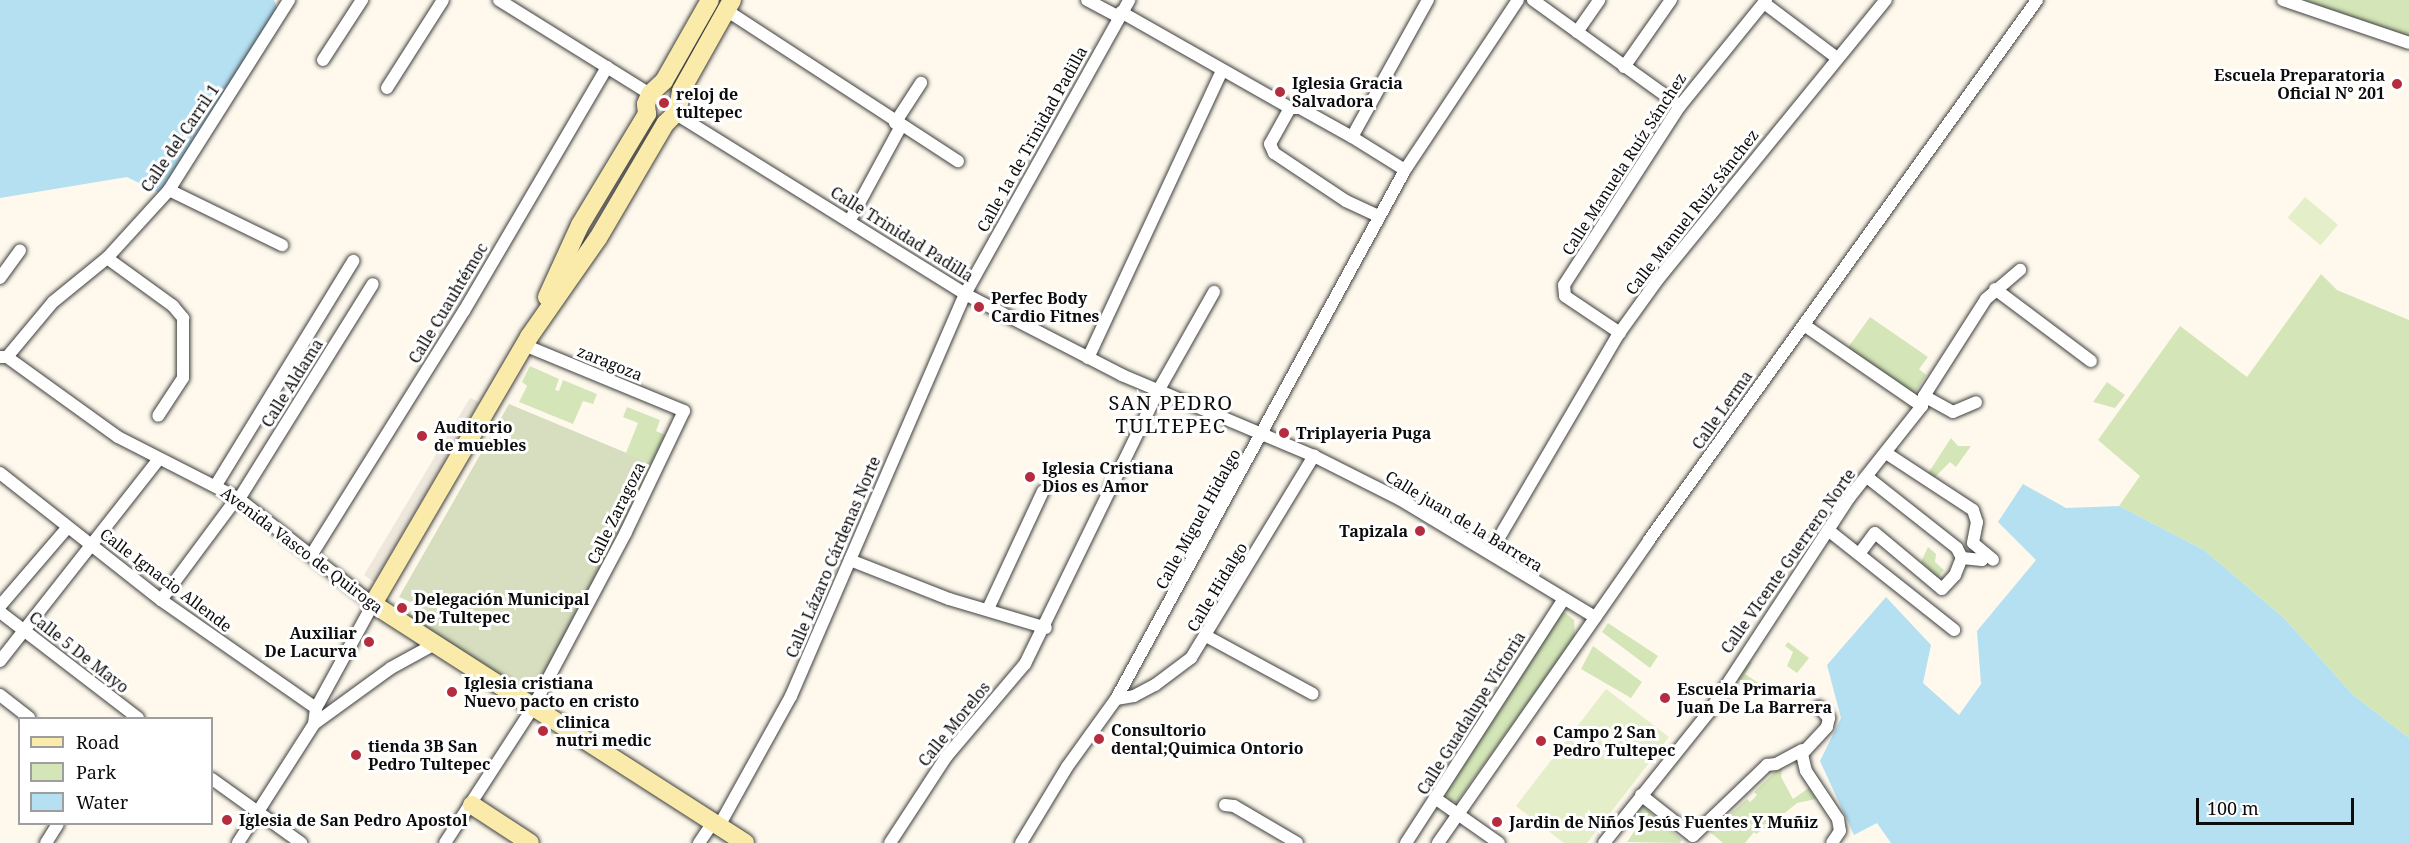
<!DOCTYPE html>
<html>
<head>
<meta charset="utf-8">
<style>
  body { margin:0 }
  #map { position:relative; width:2409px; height:843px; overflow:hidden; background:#fef9ec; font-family:"Noto Serif",serif }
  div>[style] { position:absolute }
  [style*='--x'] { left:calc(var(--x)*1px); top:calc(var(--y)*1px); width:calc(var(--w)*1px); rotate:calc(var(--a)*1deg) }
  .green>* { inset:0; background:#d4e6b8 }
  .cemetery>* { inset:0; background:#d6debf }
  .pitch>* { inset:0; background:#e4eec9; transform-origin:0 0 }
  .plaza>* { inset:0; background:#ede7dc }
  .water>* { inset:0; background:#b4e0f2 }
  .roads { filter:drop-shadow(0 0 2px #3f3f3f) drop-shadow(0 0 2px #3f3f3f) }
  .street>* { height:12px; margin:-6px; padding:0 6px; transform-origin:6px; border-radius:6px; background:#fff }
  .secondary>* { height:18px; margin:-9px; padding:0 9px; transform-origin:9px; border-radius:9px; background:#faebab }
  .dots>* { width:16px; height:16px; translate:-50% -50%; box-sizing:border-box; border:3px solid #fff; border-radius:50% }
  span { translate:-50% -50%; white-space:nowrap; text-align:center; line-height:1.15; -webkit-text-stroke:6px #fff; paint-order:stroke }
  .poi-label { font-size:16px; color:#0c0c0c; font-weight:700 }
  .right { translate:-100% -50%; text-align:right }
  .left { translate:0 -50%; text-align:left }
  .street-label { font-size:16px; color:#0c0c0c }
  .quarter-label { font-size:20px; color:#0c0c0c; letter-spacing:1.5px }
  .legend { position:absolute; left:18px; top:717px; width:195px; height:108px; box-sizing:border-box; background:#fff; border:2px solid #9e9e9e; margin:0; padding:8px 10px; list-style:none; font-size:18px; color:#0c0c0c }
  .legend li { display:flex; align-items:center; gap:12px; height:30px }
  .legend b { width:30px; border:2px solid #9e9e9e }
  .scale { position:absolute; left:2196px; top:798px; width:158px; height:27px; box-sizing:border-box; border:3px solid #0c0c0c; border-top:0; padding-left:8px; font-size:18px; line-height:21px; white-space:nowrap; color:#0c0c0c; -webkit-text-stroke:4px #fff; paint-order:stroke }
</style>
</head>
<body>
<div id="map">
  <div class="green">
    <i style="clip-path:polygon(2293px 0,2409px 0,2409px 39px)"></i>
    <i style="clip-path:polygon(2321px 274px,2337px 290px,2409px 320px,2409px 738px,2353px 695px,2284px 618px,2204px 550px,2119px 506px,2140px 476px,2098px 440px,2180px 326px,2247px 377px)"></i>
    <i style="clip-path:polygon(1870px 317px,1928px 357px,1919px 369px,1926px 375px,1914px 394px,1847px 349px)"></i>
    <i style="clip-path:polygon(530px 366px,559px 379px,555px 390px,559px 391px,563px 380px,597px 394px,593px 404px,583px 401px,573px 424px,519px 402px,527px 386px,522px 382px)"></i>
    <i style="clip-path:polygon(2107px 382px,2125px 395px,2115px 408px,2093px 402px)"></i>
    <i style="clip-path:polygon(627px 407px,660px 420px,656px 431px,668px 436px,653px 464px,626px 453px,638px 423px,623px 417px)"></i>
    <i style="clip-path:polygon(1951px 438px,1958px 446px,1971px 446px,1956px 467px,1950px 462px,1933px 479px,1927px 475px)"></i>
    <i style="clip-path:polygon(1928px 547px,1936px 554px,1935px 562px,1944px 570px,1935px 581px,1925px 573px,1929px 569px,1921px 562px)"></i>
    <i style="clip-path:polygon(1563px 611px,1574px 620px,1575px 636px,1457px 802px,1450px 802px,1446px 793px)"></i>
    <i style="clip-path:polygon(1608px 623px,1658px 656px,1650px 668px,1602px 632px)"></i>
    <i style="clip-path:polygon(1788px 642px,1809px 658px,1797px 673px,1787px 666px,1793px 652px,1785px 646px)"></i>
    <i style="clip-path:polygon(1593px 646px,1642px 682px,1631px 698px,1581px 669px)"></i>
    <i style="clip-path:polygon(1747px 659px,1752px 663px,1745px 674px,1769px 690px,1778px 682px,1772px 693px,1777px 699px,1768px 707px,1761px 687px,1746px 693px,1736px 674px)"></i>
    <i style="clip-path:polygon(1782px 765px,1781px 777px,1793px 799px,1810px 787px,1816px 799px,1797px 803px,1770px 825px,1756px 834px,1754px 832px,1745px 843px,1723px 843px,1710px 832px,1747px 799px,1750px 802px,1757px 795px,1754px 792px)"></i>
    <i style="clip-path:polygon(1642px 805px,1682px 840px,1679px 843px,1627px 842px,1644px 817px,1638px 811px)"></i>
  </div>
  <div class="cemetery">
    <i style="clip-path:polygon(509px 404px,653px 464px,533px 702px,406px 620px,415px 604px,399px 597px)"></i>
  </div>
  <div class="pitch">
    <i style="left:2305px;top:197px;width:43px;height:27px;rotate:40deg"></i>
    <i style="clip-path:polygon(1606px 689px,1669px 737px,1587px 843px,1564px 843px,1516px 806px)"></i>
  </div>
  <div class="plaza">
    <i style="clip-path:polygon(470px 398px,479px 402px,374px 582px,364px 575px)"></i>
  </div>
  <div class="water">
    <i style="clip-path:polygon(0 0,274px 0,278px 12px,163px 195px,127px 177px,0 198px)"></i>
    <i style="clip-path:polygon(2023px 484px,2066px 508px,2119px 506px,2204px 550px,2284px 618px,2353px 695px,2409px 738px,2409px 843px,1891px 843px,1877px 823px,1854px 835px,1820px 761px,1841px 718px,1827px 665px,1886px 597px,1931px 645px,1923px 683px,1959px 715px,1981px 684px,1977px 631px,2036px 560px,1998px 522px)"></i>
  </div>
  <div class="roads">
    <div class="street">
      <i style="--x:499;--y:0;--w:178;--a:31.9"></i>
      <i style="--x:1087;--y:0;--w:36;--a:28"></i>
      <i style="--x:1533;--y:0;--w:181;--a:35.8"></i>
      <i style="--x:2283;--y:0;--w:133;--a:18.8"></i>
      <i style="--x:1764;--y:3;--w:91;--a:37"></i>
      <i style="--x:726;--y:10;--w:277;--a:33.1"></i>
      <i style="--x:1121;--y:12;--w:194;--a:29.6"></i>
      <i style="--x:1290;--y:108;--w:10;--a:0"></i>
      <i style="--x:1300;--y:108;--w:60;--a:29.1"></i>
      <i style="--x:1352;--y:137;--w:62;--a:31.9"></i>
      <i style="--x:1577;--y:32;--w:39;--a:-55"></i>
      <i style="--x:323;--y:60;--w:72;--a:-57"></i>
      <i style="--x:1624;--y:67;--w:82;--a:-55"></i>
      <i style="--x:387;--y:88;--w:104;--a:-57.5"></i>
      <i style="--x:1290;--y:108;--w:41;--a:119.1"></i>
      <i style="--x:1270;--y:144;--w:10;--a:66"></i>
      <i style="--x:1274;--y:153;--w:87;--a:33.7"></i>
      <i style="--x:1346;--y:201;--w:35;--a:25"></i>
      <i style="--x:676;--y:114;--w:340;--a:31.9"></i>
      <i style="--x:965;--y:294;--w:177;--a:27.3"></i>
      <i style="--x:1122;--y:375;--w:208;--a:22.9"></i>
      <i style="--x:1314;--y:456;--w:97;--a:26.8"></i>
      <i style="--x:1401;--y:500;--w:227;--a:31.1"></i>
      <i style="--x:895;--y:123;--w:48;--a:-57"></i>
      <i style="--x:1352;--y:137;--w:157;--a:-61"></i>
      <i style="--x:169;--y:190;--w:126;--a:26"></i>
      <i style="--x:850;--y:220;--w:107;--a:-61.5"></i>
      <i style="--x:107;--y:258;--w:82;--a:36"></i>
      <i style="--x:173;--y:306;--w:16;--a:50"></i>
      <i style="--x:183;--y:318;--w:60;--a:90"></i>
      <i style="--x:183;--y:378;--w:45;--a:123.3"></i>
      <i style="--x:0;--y:278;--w:34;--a:-54"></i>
      <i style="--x:1995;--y:289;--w:120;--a:36.9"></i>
      <i style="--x:1804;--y:325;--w:143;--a:34.5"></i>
      <i style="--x:1620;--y:333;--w:66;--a:-146.1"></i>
      <i style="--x:1565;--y:296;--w:11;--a:-95"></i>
      <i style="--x:1564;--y:285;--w:213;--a:-57.1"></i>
      <i style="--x:1680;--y:106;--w:136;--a:-50.9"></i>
      <i style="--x:0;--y:357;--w:7;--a:0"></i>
      <i style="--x:7;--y:357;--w:137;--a:35.8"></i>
      <i style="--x:118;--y:437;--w:136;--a:27.1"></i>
      <i style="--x:239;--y:499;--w:170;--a:38.1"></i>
      <i style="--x:373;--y:604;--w:119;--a:118.7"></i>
      <i style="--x:316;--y:708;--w:16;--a:97"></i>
      <i style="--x:314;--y:724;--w:141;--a:122.6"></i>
      <i style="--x:7;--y:357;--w:72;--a:-50.1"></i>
      <i style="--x:53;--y:302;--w:70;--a:-39.2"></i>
      <i style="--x:107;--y:258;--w:92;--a:-47.6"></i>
      <i style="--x:169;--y:190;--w:225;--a:-57.7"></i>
      <i style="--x:1088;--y:358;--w:317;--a:-65"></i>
      <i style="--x:1924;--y:396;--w:33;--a:29"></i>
      <i style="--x:1953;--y:412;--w:25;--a:-23"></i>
      <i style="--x:1886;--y:453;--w:104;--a:33.2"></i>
      <i style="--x:1973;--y:510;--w:13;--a:72"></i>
      <i style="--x:1977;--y:522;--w:21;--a:101"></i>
      <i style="--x:1973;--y:543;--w:26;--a:40"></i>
      <i style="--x:0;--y:473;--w:205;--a:38.3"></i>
      <i style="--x:161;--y:600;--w:189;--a:34.9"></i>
      <i style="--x:216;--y:485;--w:263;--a:-58.5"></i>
      <i style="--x:239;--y:499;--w:253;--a:-58.1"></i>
      <i style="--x:1828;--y:530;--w:161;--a:38.4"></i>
      <i style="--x:1490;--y:553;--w:253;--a:-59.6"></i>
      <i style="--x:1618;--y:335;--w:70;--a:-54.3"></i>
      <i style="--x:1659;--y:278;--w:359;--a:-50.8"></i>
      <i style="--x:312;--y:554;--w:287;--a:-58"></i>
      <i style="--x:464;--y:311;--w:283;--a:-59.6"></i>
      <i style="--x:1859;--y:554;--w:26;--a:-53"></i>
      <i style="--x:1875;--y:533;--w:87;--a:39.9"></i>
      <i style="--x:1942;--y:589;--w:19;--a:-47"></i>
      <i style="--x:1955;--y:575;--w:18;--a:-68"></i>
      <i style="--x:1962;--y:558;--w:11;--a:-117"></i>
      <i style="--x:1957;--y:548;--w:115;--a:-141.7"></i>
      <i style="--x:1962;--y:558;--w:20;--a:6"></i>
      <i style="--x:1982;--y:560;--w:7;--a:-63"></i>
      <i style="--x:850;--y:560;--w:106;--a:21.5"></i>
      <i style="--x:949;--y:599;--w:101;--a:16.6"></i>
      <i style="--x:161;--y:600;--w:126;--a:-53.4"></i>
      <i style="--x:0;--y:606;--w:104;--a:-49.3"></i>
      <i style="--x:988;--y:609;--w:130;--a:-65"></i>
      <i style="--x:0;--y:612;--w:174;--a:37.5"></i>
      <i style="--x:1208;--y:637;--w:119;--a:28.5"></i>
      <i style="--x:0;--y:661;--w:256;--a:-51.8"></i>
      <i style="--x:0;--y:695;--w:37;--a:38"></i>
      <i style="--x:1116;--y:699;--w:18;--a:-9"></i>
      <i style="--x:1134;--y:696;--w:24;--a:-28"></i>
      <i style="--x:1155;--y:685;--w:45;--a:-36.9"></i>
      <i style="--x:1191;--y:658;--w:237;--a:-58.7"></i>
      <i style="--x:1819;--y:707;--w:15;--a:48"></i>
      <i style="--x:1829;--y:718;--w:9;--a:103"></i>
      <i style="--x:1827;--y:727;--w:37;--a:133"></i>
      <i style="--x:1802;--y:754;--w:17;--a:77"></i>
      <i style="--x:1806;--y:771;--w:58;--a:56.3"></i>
      <i style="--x:1838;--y:819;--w:12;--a:81"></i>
      <i style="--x:1840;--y:831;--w:14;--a:124"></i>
      <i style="--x:314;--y:724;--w:95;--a:-36"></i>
      <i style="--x:391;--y:668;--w:48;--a:-28.7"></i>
      <i style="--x:212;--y:779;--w:110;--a:35.7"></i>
      <i style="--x:1641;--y:795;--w:66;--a:38.3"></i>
      <i style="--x:1693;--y:836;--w:103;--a:-43.8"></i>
      <i style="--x:1767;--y:765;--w:9;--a:-6"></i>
      <i style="--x:1776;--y:764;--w:30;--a:-28"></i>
      <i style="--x:1435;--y:798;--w:78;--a:35.1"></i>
      <i style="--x:1225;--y:805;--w:9;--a:6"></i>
      <i style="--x:1234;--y:806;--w:73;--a:30.4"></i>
      <i style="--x:719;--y:826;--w:149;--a:-61"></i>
      <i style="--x:791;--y:696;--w:438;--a:-66.6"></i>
      <i style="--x:965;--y:294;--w:337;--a:-60.8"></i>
      <i style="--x:46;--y:843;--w:22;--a:-58"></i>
      <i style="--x:445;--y:843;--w:160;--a:-57"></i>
      <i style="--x:532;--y:709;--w:200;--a:-62"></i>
      <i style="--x:626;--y:532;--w:134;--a:-64.4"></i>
      <i style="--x:684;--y:411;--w:173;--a:-157.6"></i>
      <i style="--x:699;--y:843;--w:25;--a:-56"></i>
      <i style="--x:890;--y:843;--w:103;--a:-56.9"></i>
      <i style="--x:946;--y:757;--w:122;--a:-49.7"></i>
      <i style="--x:1025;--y:664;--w:304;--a:-64"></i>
      <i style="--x:1158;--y:391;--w:114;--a:-60.5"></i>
      <i style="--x:1021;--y:843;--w:89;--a:-58.8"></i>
      <i style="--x:1067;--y:767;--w:84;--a:-54.2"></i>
      <i style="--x:1116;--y:699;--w:603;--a:-61.35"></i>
      <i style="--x:1405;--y:170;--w:204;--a:-56.4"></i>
      <i style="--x:1406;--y:843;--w:289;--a:-57.1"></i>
      <i style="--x:1438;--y:843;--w:369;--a:-55.1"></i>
      <i style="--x:1649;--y:540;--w:665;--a:-54.3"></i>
      <i style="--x:1604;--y:843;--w:168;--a:-51.3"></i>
      <i style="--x:1709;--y:712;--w:256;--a:-56.8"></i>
      <i style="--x:1849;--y:498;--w:117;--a:-51.6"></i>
      <i style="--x:1922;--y:406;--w:10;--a:-79"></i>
      <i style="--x:1924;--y:396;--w:115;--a:-57.4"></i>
      <i style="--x:1986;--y:299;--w:45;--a:-40.5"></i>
    </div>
    <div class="secondary">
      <i style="--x:732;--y:0;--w:104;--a:119.3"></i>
      <i style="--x:681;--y:91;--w:20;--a:99"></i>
      <i style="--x:678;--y:111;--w:18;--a:135"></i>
      <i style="--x:665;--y:124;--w:132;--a:120.4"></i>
      <i style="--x:598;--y:238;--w:121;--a:124.9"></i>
      <i style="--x:529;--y:337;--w:309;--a:120.3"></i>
      <i style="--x:373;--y:604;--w:442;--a:32.7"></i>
      <i style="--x:547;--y:297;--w:79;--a:-65.4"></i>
      <i style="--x:580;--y:225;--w:130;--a:-58.9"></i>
      <i style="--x:647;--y:114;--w:10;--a:-96"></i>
      <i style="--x:646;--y:104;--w:11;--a:-68"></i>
      <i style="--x:650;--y:94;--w:19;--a:-43"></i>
      <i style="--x:664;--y:81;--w:93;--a:-60.4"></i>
      <i style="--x:472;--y:805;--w:69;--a:33.2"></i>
    </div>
  </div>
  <div class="dots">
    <i style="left:2397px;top:84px;background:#b42c3e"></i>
    <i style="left:1280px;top:92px;background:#b42c3e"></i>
    <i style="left:664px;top:103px;background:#b42c3e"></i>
    <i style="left:979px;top:307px;background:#b42c3e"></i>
    <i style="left:1284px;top:433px;background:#b42c3e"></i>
    <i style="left:422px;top:436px;background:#b42c3e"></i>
    <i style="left:1030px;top:477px;background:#b42c3e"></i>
    <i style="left:1420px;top:531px;background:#b42c3e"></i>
    <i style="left:402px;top:608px;background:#b42c3e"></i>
    <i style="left:369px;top:642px;background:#b42c3e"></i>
    <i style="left:452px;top:692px;background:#b42c3e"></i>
    <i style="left:1665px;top:698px;background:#b42c3e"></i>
    <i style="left:543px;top:731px;background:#b42c3e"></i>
    <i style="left:1099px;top:739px;background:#b42c3e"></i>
    <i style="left:1541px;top:741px;background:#b42c3e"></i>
    <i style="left:356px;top:755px;background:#b42c3e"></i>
    <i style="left:227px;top:820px;background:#b42c3e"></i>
    <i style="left:1497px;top:822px;background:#b42c3e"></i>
  </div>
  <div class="poi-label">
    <span class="right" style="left:2385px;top:84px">Escuela Preparatoria<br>Oficial N° 201</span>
    <span class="left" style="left:1292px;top:92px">Iglesia Gracia<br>Salvadora</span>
    <span class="left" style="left:676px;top:103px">reloj de<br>tultepec</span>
    <span class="left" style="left:991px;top:307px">Perfec Body<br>Cardio Fitnes</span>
    <span class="left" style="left:434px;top:436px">Auditorio<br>de muebles</span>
    <span class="left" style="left:1296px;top:433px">Triplayeria Puga</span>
    <span class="left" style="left:1042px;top:477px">Iglesia Cristiana<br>Dios es Amor</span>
    <span class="right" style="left:1408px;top:531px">Tapizala</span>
    <span class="left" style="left:414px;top:608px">Delegación Municipal<br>De Tultepec</span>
    <span class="right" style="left:357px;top:642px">Auxiliar<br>De Lacurva</span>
    <span class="left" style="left:464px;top:692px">Iglesia cristiana<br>Nuevo pacto en cristo</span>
    <span class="left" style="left:1677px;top:698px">Escuela Primaria<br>Juan De La Barrera</span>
    <span class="left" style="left:556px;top:731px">clinica<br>nutri medic</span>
    <span class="left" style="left:1111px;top:739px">Consultorio<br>dental;Quimica Ontorio</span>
    <span class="left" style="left:1553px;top:741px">Campo 2 San<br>Pedro Tultepec</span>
    <span class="left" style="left:368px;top:755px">tienda 3B San<br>Pedro Tultepec</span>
    <span class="left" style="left:239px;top:820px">Iglesia de San Pedro Apostol</span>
    <span class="left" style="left:1509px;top:822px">Jardin de Niños Jesús Fuentes Y Muñiz</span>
  </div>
  <div class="street-label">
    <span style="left:180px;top:138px;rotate:-56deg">Calle del Carril 1</span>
    <span style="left:1032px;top:139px;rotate:-61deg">Calle 1a de Trinidad Padilla</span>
    <span style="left:1624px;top:164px;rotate:-57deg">Calle Manuela Ruíz Sánchez</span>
    <span style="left:1692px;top:212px;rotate:-52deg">Calle Manuel Ruiz Sánchez</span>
    <span style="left:902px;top:234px;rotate:32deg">Calle Trinidad Padilla</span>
    <span style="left:448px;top:303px;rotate:-59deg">Calle Cuauhtémoc</span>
    <span style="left:610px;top:363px;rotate:22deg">zaragoza</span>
    <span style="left:292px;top:383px;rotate:-58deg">Calle Aldama</span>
    <span style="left:1722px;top:410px;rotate:-55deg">Calle Lerma</span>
    <span style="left:616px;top:513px;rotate:-64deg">Calle Zaragoza</span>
    <span style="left:1198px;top:519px;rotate:-61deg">Calle Miguel Hidalgo</span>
    <span style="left:1464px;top:521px;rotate:31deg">Calle juan de la Barrera</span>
    <span style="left:302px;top:550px;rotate:37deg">Avenida Vasco de Quiroga</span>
    <span style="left:833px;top:557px;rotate:-67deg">Calle Lázaro Cárdenas Norte</span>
    <span style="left:1788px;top:561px;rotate:-55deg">Calle VIcente Guerrero Norte</span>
    <span style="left:166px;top:580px;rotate:37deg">Calle Ignacio Allende</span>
    <span style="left:1217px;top:587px;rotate:-59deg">Calle Hidalgo</span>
    <span style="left:79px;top:652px;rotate:38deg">Calle 5 De Mayo</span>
    <span style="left:1471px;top:713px;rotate:-58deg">Calle Guadalupe Victoria</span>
    <span style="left:954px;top:724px;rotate:-51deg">Calle Morelos</span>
  </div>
  <div class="quarter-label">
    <span style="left:1171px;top:414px">SAN PEDRO<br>TULTEPEC</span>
  </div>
  <ul class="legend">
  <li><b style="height:8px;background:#faebab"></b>Road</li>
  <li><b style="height:16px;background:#d4e6b8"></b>Park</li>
  <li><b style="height:16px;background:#b4e0f2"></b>Water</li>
  </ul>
  <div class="scale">100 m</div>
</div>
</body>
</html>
